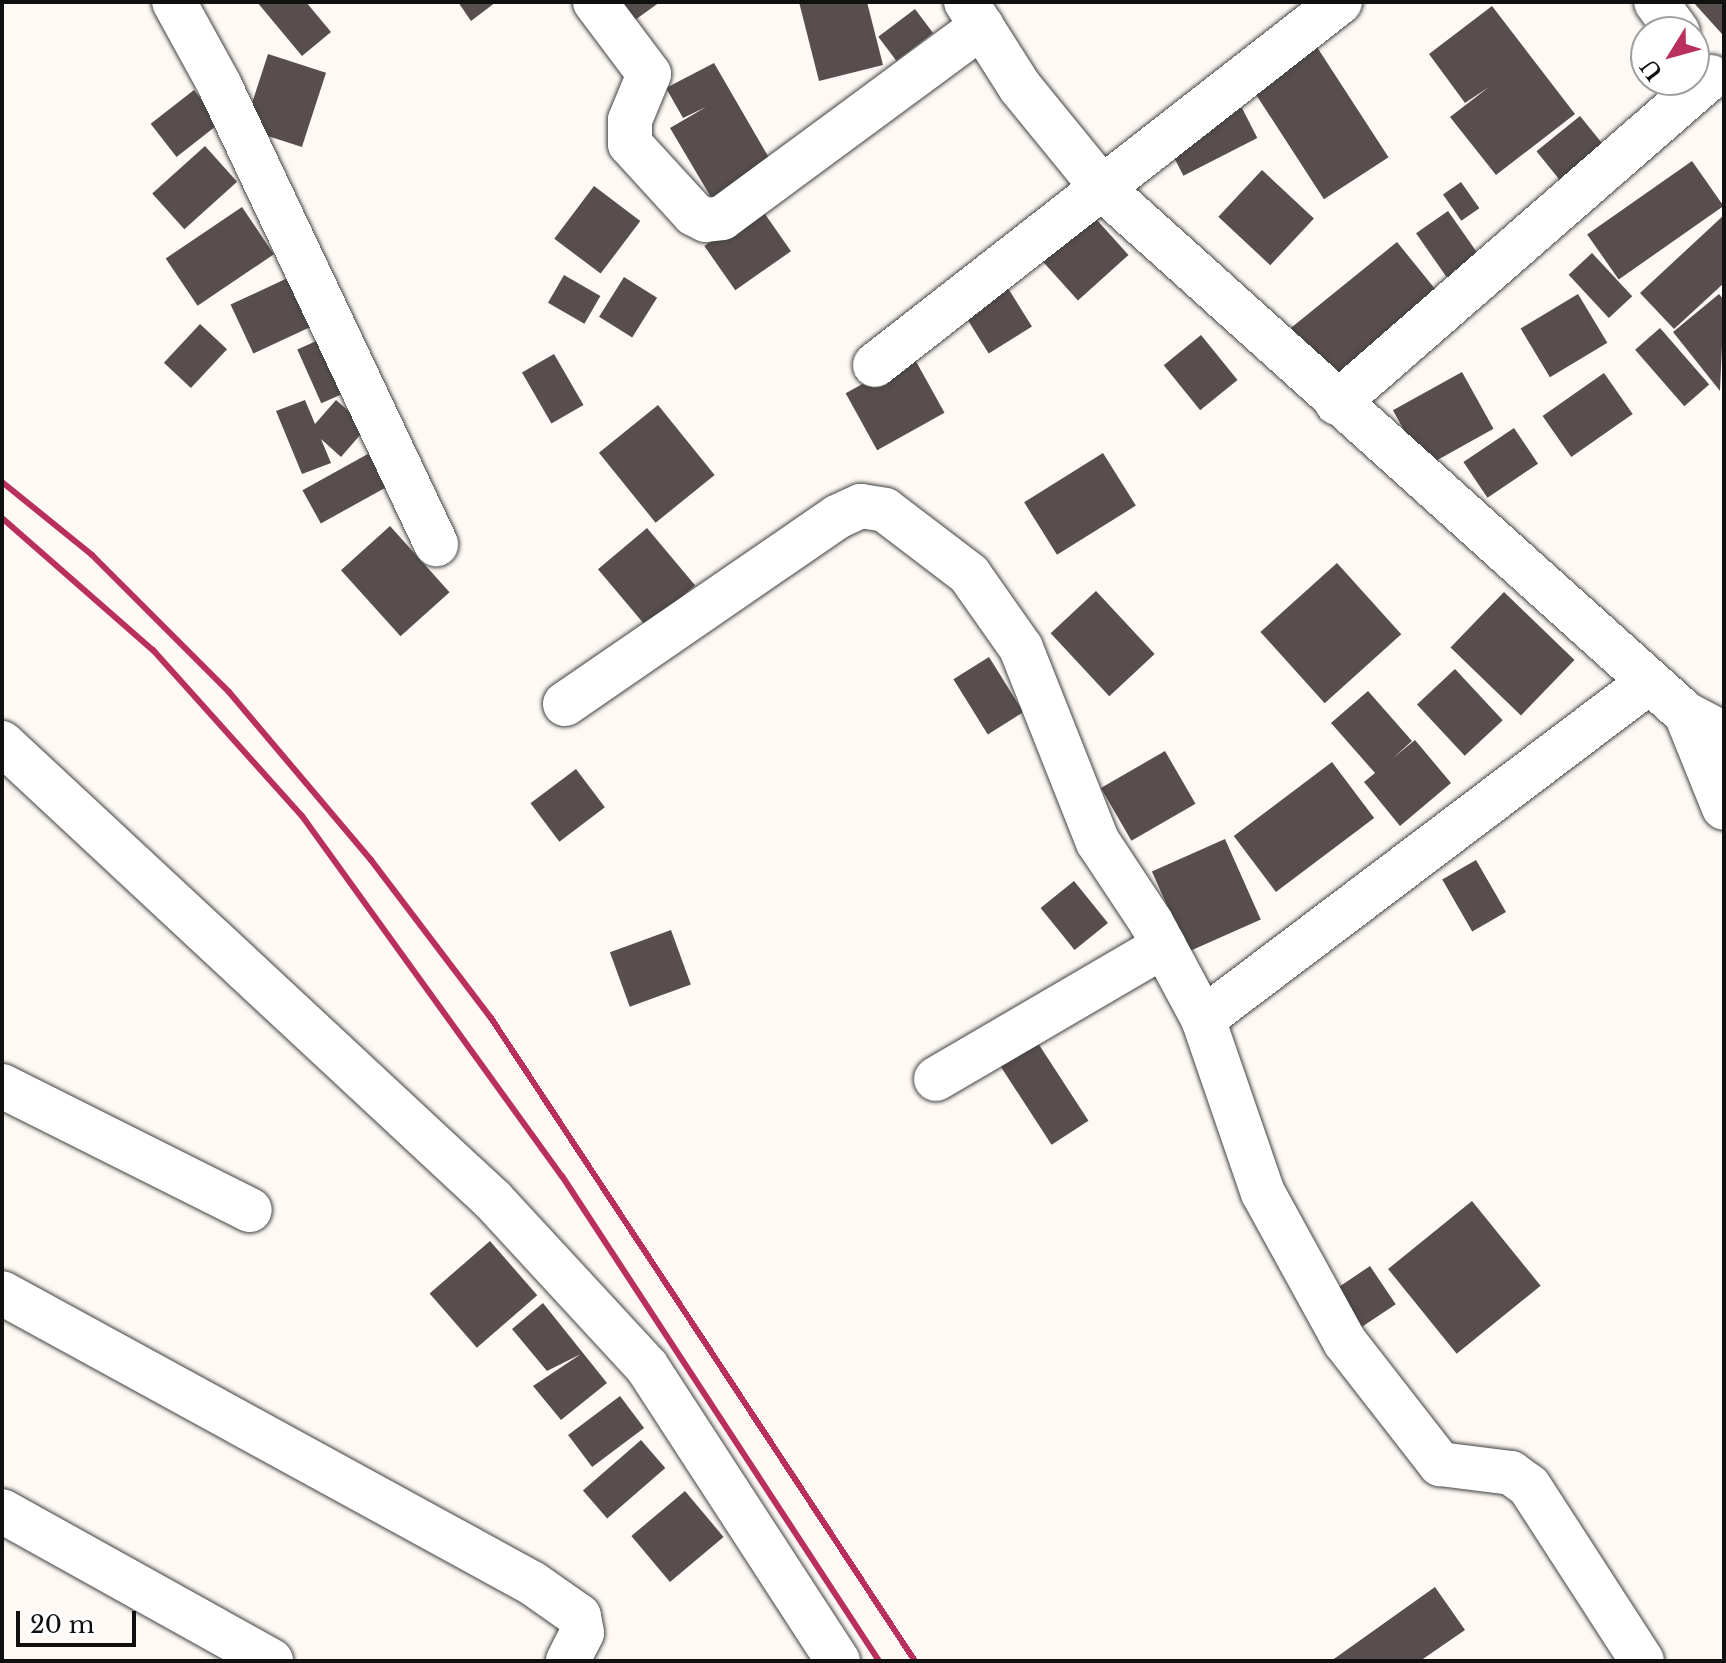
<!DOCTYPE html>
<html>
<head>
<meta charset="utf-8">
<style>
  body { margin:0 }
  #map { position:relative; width:1726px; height:1663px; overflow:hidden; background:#fef9f4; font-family:"Libre Baskerville",serif }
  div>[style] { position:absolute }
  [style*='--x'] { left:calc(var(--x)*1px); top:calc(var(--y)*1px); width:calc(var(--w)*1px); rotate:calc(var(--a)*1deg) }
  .building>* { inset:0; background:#584e4d; transform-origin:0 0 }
  .roads { filter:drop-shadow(0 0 2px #434343) drop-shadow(0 0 2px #434343) }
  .minor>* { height:44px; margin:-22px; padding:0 22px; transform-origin:22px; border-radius:22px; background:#fff }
  .rail>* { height:6px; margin:-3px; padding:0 3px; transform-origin:3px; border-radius:3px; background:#b92f5d }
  span { translate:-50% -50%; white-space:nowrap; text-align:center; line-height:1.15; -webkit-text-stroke:8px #fff; paint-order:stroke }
  .frame { position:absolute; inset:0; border:4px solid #101010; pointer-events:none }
  .north { position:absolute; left:1630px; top:16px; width:80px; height:80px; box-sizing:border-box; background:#fff; border:2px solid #9f9f9f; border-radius:50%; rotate:233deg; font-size:22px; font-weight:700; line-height:32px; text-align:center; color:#101010 }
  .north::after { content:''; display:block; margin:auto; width:28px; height:36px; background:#b92f5d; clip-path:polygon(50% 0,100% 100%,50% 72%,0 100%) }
  .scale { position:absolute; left:16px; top:1611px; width:120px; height:36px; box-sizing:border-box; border:4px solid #101010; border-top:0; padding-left:10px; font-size:24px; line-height:28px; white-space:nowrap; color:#101010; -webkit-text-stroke:6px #fff; paint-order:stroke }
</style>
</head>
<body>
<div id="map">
  <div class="building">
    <i style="clip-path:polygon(257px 2px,306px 2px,331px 32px,302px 56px)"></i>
    <i style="clip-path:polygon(458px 2px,496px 2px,471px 21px)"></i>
    <i style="clip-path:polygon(601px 2px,660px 2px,621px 30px)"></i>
    <i style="clip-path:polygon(799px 2px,867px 2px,883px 65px,819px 81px)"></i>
    <i style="clip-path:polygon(1693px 2px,1724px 2px,1724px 33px,1722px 34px)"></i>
    <i style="clip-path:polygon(1492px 6px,1575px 114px,1496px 175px,1450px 117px,1489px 87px,1465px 103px,1429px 54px)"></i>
    <i style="left:915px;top:9px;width:30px;height:46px;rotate:53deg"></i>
    <i style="left:1315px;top:44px;width:135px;height:77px;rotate:57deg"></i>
    <i style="left:268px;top:54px;width:61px;height:78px;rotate:18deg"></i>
    <i style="clip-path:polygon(714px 63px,772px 163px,712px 199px,670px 128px,706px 107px,683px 118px,666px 88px)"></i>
    <i style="left:194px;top:90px;width:42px;height:55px;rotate:52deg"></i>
    <i style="left:1241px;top:106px;width:36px;height:83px;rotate:63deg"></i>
    <i style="left:1580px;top:116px;width:44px;height:56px;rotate:51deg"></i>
    <i style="left:205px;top:146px;width:48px;height:71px;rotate:48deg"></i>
    <i style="left:1692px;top:161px;width:55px;height:128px;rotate:55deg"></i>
    <i style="left:1262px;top:170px;width:71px;height:64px;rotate:43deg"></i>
    <i style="left:1461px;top:182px;width:32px;height:22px;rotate:55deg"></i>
    <i style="left:594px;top:186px;width:58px;height:66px;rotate:37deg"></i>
    <i style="left:242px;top:207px;width:57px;height:92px;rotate:56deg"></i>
    <i style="left:760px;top:207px;width:54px;height:68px;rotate:55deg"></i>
    <i style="left:1087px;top:209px;width:62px;height:68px;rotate:48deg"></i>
    <i style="left:1448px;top:211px;width:55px;height:39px;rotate:55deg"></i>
    <i style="clip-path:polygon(1724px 215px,1724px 283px,1674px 329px,1640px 293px)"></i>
    <i style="left:1397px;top:242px;width:66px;height:137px;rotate:51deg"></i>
    <i style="left:1592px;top:253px;width:59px;height:32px;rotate:47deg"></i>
    <i style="left:294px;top:275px;width:54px;height:70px;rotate:65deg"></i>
    <i style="left:564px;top:275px;width:42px;height:32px;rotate:30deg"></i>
    <i style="left:624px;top:277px;width:39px;height:47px;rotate:32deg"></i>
    <i style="left:1006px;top:285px;width:49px;height:51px;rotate:58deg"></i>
    <i style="left:1578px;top:294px;width:57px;height:67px;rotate:59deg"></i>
    <i style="clip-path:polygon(1719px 294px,1724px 300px,1720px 391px,1673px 332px)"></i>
    <i style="left:200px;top:324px;width:37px;height:53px;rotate:43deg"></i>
    <i style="left:1660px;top:328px;width:75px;height:33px;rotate:49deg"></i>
    <i style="left:332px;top:334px;width:59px;height:38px;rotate:66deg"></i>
    <i style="left:1201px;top:335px;width:58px;height:48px;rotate:51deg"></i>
    <i style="left:554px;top:354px;width:59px;height:37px;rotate:60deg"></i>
    <i style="left:913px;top:356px;width:65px;height:77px;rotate:61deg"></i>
    <i style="left:1462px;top:372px;width:65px;height:79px;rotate:61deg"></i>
    <i style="left:1604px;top:373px;width:50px;height:75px;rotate:55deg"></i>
    <i style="clip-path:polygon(305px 400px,315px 424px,336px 400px,367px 427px,341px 457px,321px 439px,331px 463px,302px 474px,276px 411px)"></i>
    <i style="left:658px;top:405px;width:90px;height:76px;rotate:51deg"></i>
    <i style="left:1514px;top:428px;width:43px;height:61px;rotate:56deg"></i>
    <i style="left:375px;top:450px;width:38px;height:83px;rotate:61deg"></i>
    <i style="left:1103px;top:453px;width:62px;height:93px;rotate:58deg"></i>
    <i style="left:390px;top:526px;width:89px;height:66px;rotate:48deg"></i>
    <i style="left:647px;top:528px;width:75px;height:64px;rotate:50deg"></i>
    <i style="left:1337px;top:563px;width:96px;height:103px;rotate:48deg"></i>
    <i style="left:1096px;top:591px;width:86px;height:62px;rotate:47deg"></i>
    <i style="left:1504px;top:592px;width:98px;height:77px;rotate:44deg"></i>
    <i style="left:989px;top:657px;width:65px;height:42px;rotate:58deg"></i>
    <i style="left:1455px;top:669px;width:70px;height:52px;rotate:47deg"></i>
    <i style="clip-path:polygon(1368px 691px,1412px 741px,1393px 758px,1415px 740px,1451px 783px,1400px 826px,1364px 782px,1375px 773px,1331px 723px)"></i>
    <i style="left:1165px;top:751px;width:61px;height:74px;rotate:60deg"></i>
    <i style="left:1332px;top:762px;width:70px;height:123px;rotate:53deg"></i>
    <i style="left:576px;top:769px;width:48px;height:57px;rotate:53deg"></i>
    <i style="left:1225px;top:839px;width:88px;height:80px;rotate:66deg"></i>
    <i style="left:1476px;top:860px;width:60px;height:39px;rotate:60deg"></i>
    <i style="left:1074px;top:881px;width:54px;height:43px;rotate:51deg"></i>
    <i style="left:671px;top:930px;width:58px;height:65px;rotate:70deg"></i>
    <i style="left:1034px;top:1037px;width:100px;height:44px;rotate:57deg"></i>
    <i style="left:1472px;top:1201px;width:109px;height:108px;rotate:51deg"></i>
    <i style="left:490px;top:1241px;width:72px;height:80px;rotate:49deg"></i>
    <i style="left:1370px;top:1266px;width:46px;height:42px;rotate:56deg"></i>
    <i style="clip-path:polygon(543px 1303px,607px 1383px,561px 1420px,533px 1386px,581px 1354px,547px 1371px,512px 1329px)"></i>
    <i style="left:620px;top:1396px;width:40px;height:65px;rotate:53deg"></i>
    <i style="left:641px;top:1440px;width:37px;height:77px;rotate:49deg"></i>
    <i style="left:685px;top:1491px;width:60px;height:70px;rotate:50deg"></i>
    <i style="clip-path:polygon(1435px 1587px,1465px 1630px,1420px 1661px,1331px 1661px)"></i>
  </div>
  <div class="roads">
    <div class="minor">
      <i style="--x:174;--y:2;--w:94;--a:61.2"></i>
      <i style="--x:219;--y:84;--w:509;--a:64.74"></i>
      <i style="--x:595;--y:2;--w:90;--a:53.1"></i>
      <i style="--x:649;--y:74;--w:50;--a:112.4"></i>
      <i style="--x:630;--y:120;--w:24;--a:90"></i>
      <i style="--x:630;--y:144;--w:95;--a:47.6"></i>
      <i style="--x:694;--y:214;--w:13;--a:27"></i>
      <i style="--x:706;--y:220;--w:16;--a:-7"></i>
      <i style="--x:722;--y:218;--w:323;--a:-36.4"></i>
      <i style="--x:966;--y:2;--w:101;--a:57.6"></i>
      <i style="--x:1020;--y:87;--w:133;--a:50.8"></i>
      <i style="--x:1104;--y:190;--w:783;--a:42"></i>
      <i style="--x:1686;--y:714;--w:43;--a:27.8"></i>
      <i style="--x:1656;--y:2;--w:37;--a:54"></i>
      <i style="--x:875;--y:365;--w:590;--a:-37.98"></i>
      <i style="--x:1337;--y:403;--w:496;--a:-41.1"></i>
      <i style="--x:565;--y:704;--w:330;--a:-34.5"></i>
      <i style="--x:837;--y:517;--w:26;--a:-25"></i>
      <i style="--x:861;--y:506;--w:24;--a:9"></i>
      <i style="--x:885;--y:510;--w:106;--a:37.3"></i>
      <i style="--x:969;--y:574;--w:90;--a:54.9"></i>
      <i style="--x:1021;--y:648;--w:209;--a:68.4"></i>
      <i style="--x:1098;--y:842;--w:96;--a:56.5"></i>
      <i style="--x:1151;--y:922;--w:110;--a:61.8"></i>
      <i style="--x:1203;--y:1019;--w:184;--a:71"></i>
      <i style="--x:1263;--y:1193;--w:170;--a:61.2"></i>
      <i style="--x:1345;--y:1342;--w:155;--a:52.1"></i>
      <i style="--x:1440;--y:1464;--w:72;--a:7.2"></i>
      <i style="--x:1511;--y:1473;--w:22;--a:36"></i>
      <i style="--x:1529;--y:1486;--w:208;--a:57.1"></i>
      <i style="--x:1686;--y:714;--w:101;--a:68"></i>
      <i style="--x:2;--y:743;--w:671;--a:42.95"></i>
      <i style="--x:493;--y:1200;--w:227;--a:47.3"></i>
      <i style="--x:647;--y:1367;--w:351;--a:57"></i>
      <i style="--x:1203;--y:1019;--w:559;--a:-37.07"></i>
      <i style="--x:936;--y:1079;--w:264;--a:-30.3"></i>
      <i style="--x:2;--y:1086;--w:277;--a:26.6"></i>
      <i style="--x:2;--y:1293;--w:604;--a:28.69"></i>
      <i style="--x:532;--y:1583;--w:57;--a:35.1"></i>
      <i style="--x:579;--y:1616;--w:17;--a:80"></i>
      <i style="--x:582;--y:1633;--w:31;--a:117"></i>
      <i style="--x:2;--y:1511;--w:308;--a:29.1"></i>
    </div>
  </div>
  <div class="rail">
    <i style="--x:2;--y:482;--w:116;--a:39"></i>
    <i style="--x:92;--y:555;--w:194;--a:45"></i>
    <i style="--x:229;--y:692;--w:220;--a:49.8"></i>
    <i style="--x:371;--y:860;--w:198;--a:52.8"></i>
    <i style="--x:491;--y:1018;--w:770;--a:56.6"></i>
    <i style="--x:2;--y:518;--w:201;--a:41.2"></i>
    <i style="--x:153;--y:650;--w:223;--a:48.1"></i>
    <i style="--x:302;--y:816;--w:444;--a:54.2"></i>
    <i style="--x:562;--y:1176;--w:579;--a:56.83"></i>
  </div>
  <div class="frame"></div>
  <div class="north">U</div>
  <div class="scale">20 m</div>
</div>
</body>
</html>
